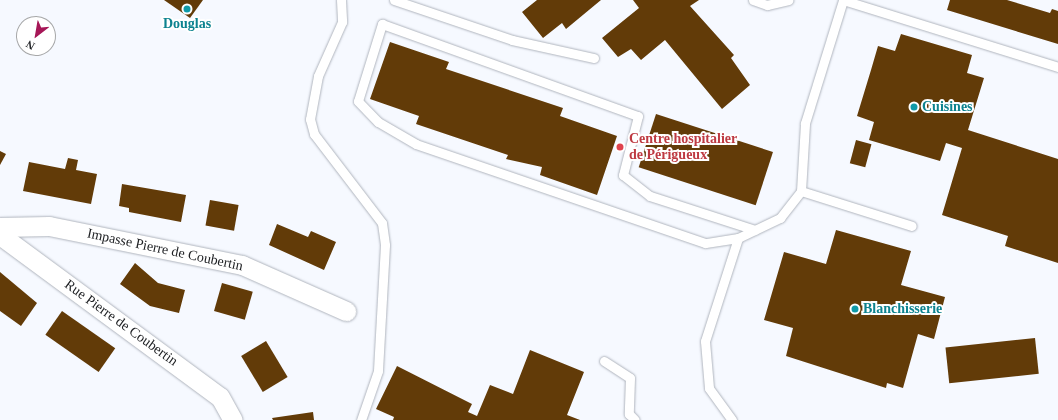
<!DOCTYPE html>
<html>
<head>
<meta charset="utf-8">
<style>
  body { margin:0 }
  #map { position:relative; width:1058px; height:420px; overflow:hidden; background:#f6f9ff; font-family:"Times New Roman",serif }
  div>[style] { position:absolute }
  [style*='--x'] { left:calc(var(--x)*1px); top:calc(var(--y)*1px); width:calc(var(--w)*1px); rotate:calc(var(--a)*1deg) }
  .building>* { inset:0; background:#623b08; transform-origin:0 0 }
  .roads { filter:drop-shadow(0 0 1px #b0b5be) drop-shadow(0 0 1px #b0b5be) }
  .lane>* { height:9px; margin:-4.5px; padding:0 4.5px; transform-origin:4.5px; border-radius:4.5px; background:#fff }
  .street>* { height:19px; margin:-9.5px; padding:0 9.5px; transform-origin:9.5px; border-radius:9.5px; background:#fff }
  .dots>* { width:11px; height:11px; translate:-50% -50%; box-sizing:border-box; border:2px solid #fff; border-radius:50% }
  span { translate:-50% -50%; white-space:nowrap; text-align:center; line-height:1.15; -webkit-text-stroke:4px #fff; paint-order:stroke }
  .culture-label { font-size:14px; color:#0d838f; font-weight:700 }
  .left { translate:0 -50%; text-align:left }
  .health-label { font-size:14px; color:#be3a42; font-weight:700 }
  .street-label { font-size:14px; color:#202225 }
  .north { position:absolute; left:16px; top:16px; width:40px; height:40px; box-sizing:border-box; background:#fff; border:1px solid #a6a7a8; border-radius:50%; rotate:211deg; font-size:11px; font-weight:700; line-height:16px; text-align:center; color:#202225 }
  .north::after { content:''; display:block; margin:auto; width:14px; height:18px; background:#a61757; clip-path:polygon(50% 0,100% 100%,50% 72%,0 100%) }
</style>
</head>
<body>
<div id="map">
  <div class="building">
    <i style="clip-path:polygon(164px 0,203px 0,190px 18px)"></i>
    <i style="clip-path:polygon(537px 0,601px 0,566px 29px,562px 23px,543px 38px,522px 12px)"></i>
    <i style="clip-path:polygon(633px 0,699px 0,690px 6px,734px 55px,731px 58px,750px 85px,722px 109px,665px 40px,641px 60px,631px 49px,618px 57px,602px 38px,639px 8px)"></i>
    <i style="clip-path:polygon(950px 0,1007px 0,1050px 13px,1052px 9px,1058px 11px,1058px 44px,947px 10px)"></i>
    <i style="clip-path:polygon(901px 34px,972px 55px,967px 73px,984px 78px,968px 130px,1058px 159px,1058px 263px,1005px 246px,1008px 236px,942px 215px,962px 148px,946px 143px,940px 161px,869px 140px,874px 122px,857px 116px,871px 70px,878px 46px,895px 51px)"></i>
    <i style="clip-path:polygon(390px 42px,449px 62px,446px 69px,563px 108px,560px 116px,617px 136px,597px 195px,540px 175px,542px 167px,506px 159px,508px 155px,416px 124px,419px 116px,370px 99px)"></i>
    <i style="left:656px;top:114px;width:123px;height:56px;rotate:18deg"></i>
    <i style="left:856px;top:140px;width:16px;height:24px;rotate:15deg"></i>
    <i style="clip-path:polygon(0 151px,6px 154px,0 165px)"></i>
    <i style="clip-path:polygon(68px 158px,78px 160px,76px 170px,97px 174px,91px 204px,23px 191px,29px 162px,65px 169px)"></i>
    <i style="clip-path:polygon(122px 184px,186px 195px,181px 222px,129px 212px,129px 208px,119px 206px)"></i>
    <i style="left:210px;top:200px;width:29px;height:26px;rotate:10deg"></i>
    <i style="clip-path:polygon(277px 224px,308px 237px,311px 231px,336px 242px,324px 270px,269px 245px)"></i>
    <i style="clip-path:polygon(836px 230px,911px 251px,901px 285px,945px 297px,934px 339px,918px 334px,903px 388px,887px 383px,886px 388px,786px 356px,793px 328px,764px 320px,784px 252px,826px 264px)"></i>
    <i style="clip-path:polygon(135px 263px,158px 283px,185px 290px,179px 313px,150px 306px,120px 284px)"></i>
    <i style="clip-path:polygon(0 272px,37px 303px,21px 326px,0 311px)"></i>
    <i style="left:222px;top:283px;width:32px;height:29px;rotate:16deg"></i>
    <i style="left:62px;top:311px;width:65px;height:29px;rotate:35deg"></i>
    <i style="left:1035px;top:338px;width:36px;height:90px;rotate:84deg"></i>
    <i style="left:266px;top:341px;width:42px;height:29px;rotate:59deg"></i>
    <i style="clip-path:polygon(530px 350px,584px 372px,567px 415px,580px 420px,393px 420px,394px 417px,376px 409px,397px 366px,472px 404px,468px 412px,477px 416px,490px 385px,513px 394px)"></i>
    <i style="clip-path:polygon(313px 412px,314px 420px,273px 420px,272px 418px)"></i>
  </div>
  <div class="roads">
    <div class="lane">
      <i style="--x:341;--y:0;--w:22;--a:87"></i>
      <i style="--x:342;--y:22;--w:59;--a:114"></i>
      <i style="--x:318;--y:76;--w:44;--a:100.5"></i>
      <i style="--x:310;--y:119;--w:16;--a:75"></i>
      <i style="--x:314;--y:134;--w:112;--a:52.6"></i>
      <i style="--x:382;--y:223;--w:22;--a:82"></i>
      <i style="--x:385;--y:245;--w:126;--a:93.2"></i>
      <i style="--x:378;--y:371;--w:52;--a:109.1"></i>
      <i style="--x:394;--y:0;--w:125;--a:18.7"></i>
      <i style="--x:512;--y:40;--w:84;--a:12.4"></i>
      <i style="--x:753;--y:0;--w:15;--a:20"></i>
      <i style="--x:767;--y:5;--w:22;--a:-13"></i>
      <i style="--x:843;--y:0;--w:225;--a:17.3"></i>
      <i style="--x:801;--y:191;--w:116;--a:17.5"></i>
      <i style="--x:738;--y:238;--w:33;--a:171"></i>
      <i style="--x:705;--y:243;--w:305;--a:-161.1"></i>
      <i style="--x:416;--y:144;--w:44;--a:-149.9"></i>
      <i style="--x:378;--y:122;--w:29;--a:-134"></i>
      <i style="--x:358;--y:101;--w:81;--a:-72.7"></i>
      <i style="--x:382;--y:24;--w:272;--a:19.8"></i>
      <i style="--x:638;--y:116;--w:61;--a:104.3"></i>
      <i style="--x:623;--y:175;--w:34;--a:38"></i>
      <i style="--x:650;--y:196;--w:110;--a:17.9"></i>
      <i style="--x:604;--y:361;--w:31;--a:33"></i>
      <i style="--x:630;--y:378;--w:36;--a:92"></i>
      <i style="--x:629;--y:414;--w:8;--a:45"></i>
      <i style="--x:732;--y:420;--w:39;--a:-126"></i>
      <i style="--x:709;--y:388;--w:47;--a:-94.9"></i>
      <i style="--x:705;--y:341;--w:108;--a:-72.2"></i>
      <i style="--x:738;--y:238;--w:47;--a:-25.5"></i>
      <i style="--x:780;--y:218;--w:34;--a:-52"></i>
      <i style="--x:801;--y:191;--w:68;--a:-86.6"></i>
      <i style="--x:805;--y:123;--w:129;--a:-72.8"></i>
    </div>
    <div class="street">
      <i style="--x:0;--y:227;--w:49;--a:-1.2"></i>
      <i style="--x:49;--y:226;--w:197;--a:11.4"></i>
      <i style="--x:242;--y:265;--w:114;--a:23.9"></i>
      <i style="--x:0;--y:235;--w:273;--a:36.4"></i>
      <i style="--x:220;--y:397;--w:26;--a:61"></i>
    </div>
  </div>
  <div class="dots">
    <i style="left:187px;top:9px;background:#0f9aa8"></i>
    <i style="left:914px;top:107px;background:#0f9aa8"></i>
    <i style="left:620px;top:147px;background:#e0444e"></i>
    <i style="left:855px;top:309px;background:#0f9aa8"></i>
  </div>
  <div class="culture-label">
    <span style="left:187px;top:24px">Douglas</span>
    <span class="left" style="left:922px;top:107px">Cuisines</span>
    <span class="left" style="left:863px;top:309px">Blanchisserie</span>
  </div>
  <div class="health-label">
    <span class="left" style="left:629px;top:147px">Centre hospitalier<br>de Périgueux</span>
  </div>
  <div class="street-label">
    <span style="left:165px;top:250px;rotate:12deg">Impasse Pierre de Coubertin</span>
    <span style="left:121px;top:323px;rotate:36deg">Rue Pierre de Coubertin</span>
  </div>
  <div class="north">N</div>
</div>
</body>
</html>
